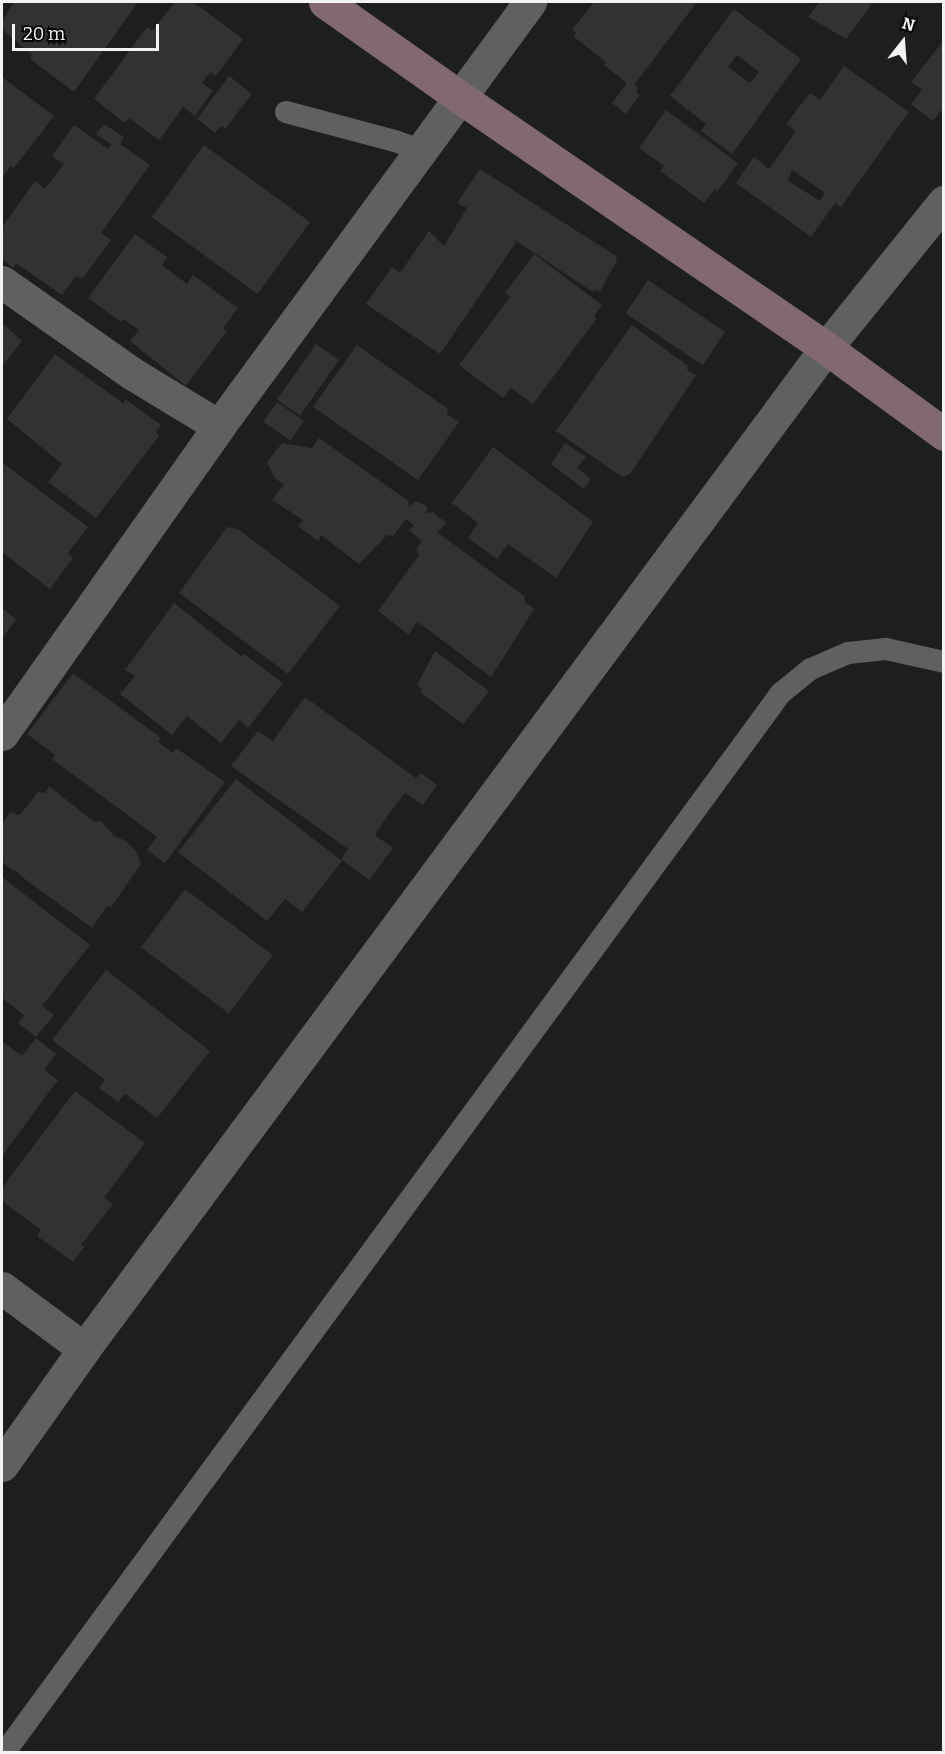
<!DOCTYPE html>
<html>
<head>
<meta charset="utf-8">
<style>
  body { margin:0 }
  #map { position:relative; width:945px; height:1754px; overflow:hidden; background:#1c1f1b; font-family:Bitter,serif }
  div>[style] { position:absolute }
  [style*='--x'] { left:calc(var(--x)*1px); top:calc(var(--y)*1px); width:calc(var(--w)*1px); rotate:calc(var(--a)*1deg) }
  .building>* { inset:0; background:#30332f; transform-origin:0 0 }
  .service>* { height:22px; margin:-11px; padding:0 11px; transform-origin:11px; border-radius:11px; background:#5e615d }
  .minor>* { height:33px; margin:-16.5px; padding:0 16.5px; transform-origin:16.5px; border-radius:16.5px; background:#5e615d }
  .tertiary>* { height:33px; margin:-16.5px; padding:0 16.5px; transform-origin:16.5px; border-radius:16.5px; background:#5e615d }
  .secondary>* { height:33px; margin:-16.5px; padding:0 16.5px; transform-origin:16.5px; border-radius:16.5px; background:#826871 }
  span { translate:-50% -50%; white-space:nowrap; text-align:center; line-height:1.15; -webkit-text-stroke:6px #070807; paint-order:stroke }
  .frame { position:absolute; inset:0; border:3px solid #f2f4f1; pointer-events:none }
  .north { position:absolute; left:873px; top:12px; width:60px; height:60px; -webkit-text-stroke:4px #070807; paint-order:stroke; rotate:17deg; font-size:16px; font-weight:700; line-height:24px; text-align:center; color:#f2f4f1 }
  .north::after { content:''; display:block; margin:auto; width:21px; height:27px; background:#f2f4f1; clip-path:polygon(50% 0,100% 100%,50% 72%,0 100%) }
  .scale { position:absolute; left:12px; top:24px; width:147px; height:27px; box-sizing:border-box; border:3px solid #f2f4f1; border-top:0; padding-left:8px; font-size:18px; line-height:21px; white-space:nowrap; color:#f2f4f1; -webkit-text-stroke:4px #070807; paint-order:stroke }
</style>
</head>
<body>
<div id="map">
  <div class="building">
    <i style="clip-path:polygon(14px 2px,138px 2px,74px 92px,30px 59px,32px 55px,2px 29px,2px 21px)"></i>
    <i style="clip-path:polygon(175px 2px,193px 2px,243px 39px,216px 76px,210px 72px,202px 83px,213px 91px,195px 116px,183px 107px,159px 140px,129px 118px,125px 123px,94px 99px,147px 27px,152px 31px)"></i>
    <i style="clip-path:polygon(594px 2px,697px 2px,634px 85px,638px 88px,636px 92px,640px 95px,626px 114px,612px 103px,627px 83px,604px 65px,606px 62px,573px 36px,576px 33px,572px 30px)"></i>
    <i style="clip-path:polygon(819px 2px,873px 2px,846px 39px,808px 17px)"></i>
    <i style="clip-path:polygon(evenodd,734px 9px,801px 59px,732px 154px,701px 131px,706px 124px,670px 96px,734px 9px,737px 55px,759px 72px,750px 83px,728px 67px,737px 55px)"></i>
    <i style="clip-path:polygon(944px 40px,944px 107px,933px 121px,911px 104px,922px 90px,911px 82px)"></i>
    <i style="clip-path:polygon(evenodd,844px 66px,909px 112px,841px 207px,835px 203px,811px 237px,736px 183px,754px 157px,769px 169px,796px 131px,786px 124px,810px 93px,820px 100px,844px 66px,792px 170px,825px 193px,820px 201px,788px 181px,792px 170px)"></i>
    <i style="clip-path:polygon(229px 76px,252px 94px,225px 129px,221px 126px,215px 133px,197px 119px)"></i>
    <i style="clip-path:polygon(2px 77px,54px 116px,14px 168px,11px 166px,2px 178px)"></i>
    <i style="clip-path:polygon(666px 110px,738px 163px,718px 191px,715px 189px,704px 203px,660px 171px,664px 166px,639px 148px)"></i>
    <i style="clip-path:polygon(104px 124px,124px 137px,120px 144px,150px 165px,101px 233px,111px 240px,82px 279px,76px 276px,62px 295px,16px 263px,13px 268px,2px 259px,2px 227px,35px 181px,45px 189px,64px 164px,52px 156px,74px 125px,108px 149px,111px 144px,96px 134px)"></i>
    <i style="left:204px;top:145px;width:131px;height:89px;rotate:36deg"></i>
    <i style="clip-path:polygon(480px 169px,616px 256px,617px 260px,600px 292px,594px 289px,593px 292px,507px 235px,516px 242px,440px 354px,366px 304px,392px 267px,400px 273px,429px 231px,444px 246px,467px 208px,457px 203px)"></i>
    <i style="clip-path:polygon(135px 234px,167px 257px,162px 265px,187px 284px,193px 275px,238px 308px,223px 328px,227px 331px,186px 386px,130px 341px,139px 330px,123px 319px,121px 322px,88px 298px)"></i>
    <i style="clip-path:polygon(534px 254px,602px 305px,594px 316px,597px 318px,533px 404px,511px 388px,503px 398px,459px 365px,510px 297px,505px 293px)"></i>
    <i style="left:648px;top:280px;width:93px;height:40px;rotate:34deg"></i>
    <i style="clip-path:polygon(2px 323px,22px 341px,2px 366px)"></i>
    <i style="clip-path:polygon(632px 325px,688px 366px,687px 370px,696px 375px,630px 474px,622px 477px,556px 431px)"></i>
    <i style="left:316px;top:344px;width:28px;height:68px;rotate:35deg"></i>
    <i style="clip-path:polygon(357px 345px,448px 409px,447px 414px,459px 422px,418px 480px,313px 407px)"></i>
    <i style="clip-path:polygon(55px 354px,124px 404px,125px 399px,161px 425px,156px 432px,159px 436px,96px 518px,48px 482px,62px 464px,7px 419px)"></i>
    <i style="left:277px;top:402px;width:33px;height:24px;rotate:35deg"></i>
    <i style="clip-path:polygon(319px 438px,407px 500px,410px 506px,416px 501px,427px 506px,426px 513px,433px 512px,446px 523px,437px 532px,524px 596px,525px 602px,534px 609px,491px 677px,426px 628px,416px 622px,409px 635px,378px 611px,420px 554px,416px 550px,422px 541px,409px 530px,414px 525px,406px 519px,393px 536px,387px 535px,359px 564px,321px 535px,318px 541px,298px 526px,303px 520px,272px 500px,284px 485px,275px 478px,267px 462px,282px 443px,312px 448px)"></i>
    <i style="clip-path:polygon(565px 443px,586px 457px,577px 468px,591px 479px,584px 489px,551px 464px)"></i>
    <i style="clip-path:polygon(493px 447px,593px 522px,556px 578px,508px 544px,497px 559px,468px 538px,478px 523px,452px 503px)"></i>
    <i style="clip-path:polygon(2px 462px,88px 527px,68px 553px,73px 558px,50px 589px,2px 552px)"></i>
    <i style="clip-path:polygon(227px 527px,238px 529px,340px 606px,288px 674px,179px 593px)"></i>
    <i style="clip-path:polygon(174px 603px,241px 656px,244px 654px,283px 683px,248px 728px,239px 720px,221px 743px,187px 716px,172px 735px,120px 694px,135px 676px,125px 670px)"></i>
    <i style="clip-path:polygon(2px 608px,16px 619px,2px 639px)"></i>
    <i style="clip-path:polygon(435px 651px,489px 691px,463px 724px,420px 692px,422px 690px,417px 685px)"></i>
    <i style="clip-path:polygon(73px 673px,161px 738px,158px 742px,173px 753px,176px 748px,225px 782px,165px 863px,147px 850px,157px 837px,52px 759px,55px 755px,27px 734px)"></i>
    <i style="clip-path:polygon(305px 697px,416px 778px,421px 773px,437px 785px,423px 805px,405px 793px,386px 818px,375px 835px,393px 848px,369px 880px,341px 859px,348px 849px,231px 766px,258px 731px,273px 741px)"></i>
    <i style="clip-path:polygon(236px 779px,342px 861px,302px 912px,285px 899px,267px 921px,178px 852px)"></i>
    <i style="clip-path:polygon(49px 786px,94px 822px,101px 821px,114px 836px,126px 841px,136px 851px,141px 864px,111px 907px,107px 906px,92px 928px,26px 880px,15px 870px,13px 871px,2px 862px,2px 824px,10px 812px,20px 815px,38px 792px,45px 793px)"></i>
    <i style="clip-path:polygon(2px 877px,90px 945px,42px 1006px,54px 1015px,36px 1037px,18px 1023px,24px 1015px,2px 998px)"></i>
    <i style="left:185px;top:889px;width:110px;height:73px;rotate:37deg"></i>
    <i style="clip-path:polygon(106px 970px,210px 1051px,157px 1118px,125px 1094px,118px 1102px,99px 1088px,105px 1080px,52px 1040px)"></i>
    <i style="clip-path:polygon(36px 1038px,56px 1054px,44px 1070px,58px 1080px,2px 1156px,2px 1041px,22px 1056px)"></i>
    <i style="clip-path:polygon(75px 1091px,145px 1143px,104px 1198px,113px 1204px,81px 1245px,84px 1247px,73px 1262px,37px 1236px,41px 1230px,2px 1201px,2px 1188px)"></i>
  </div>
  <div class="service">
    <i style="--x:286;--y:112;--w:113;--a:14.9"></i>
    <i style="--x:395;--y:141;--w:29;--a:20"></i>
    <i style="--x:5;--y:1752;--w:1313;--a:-53.77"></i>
    <i style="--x:781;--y:693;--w:38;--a:-39"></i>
    <i style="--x:811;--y:669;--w:40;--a:-23.4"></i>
    <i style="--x:848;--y:653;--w:38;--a:-6"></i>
    <i style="--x:886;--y:649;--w:59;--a:12.6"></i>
  </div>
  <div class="minor">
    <i style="--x:2;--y:282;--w:160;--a:35.1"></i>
    <i style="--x:133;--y:374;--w:100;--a:31.2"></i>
    <i style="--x:2;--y:734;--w:377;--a:-54.8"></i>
    <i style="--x:219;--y:426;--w:526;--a:-53.74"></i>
    <i style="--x:2;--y:1288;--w:102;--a:36.6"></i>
    <i style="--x:2;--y:1465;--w:142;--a:-54.7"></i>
    <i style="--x:84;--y:1349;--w:1246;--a:-53.45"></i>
  </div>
  <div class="tertiary">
    <i style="--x:826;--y:348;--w:188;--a:-51.1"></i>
  </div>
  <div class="secondary">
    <i style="--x:325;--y:2;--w:166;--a:35.2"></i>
    <i style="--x:461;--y:98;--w:442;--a:34.4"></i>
    <i style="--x:826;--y:348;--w:146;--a:36.1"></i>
  </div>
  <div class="frame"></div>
  <div class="north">N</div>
  <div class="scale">20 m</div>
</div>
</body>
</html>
